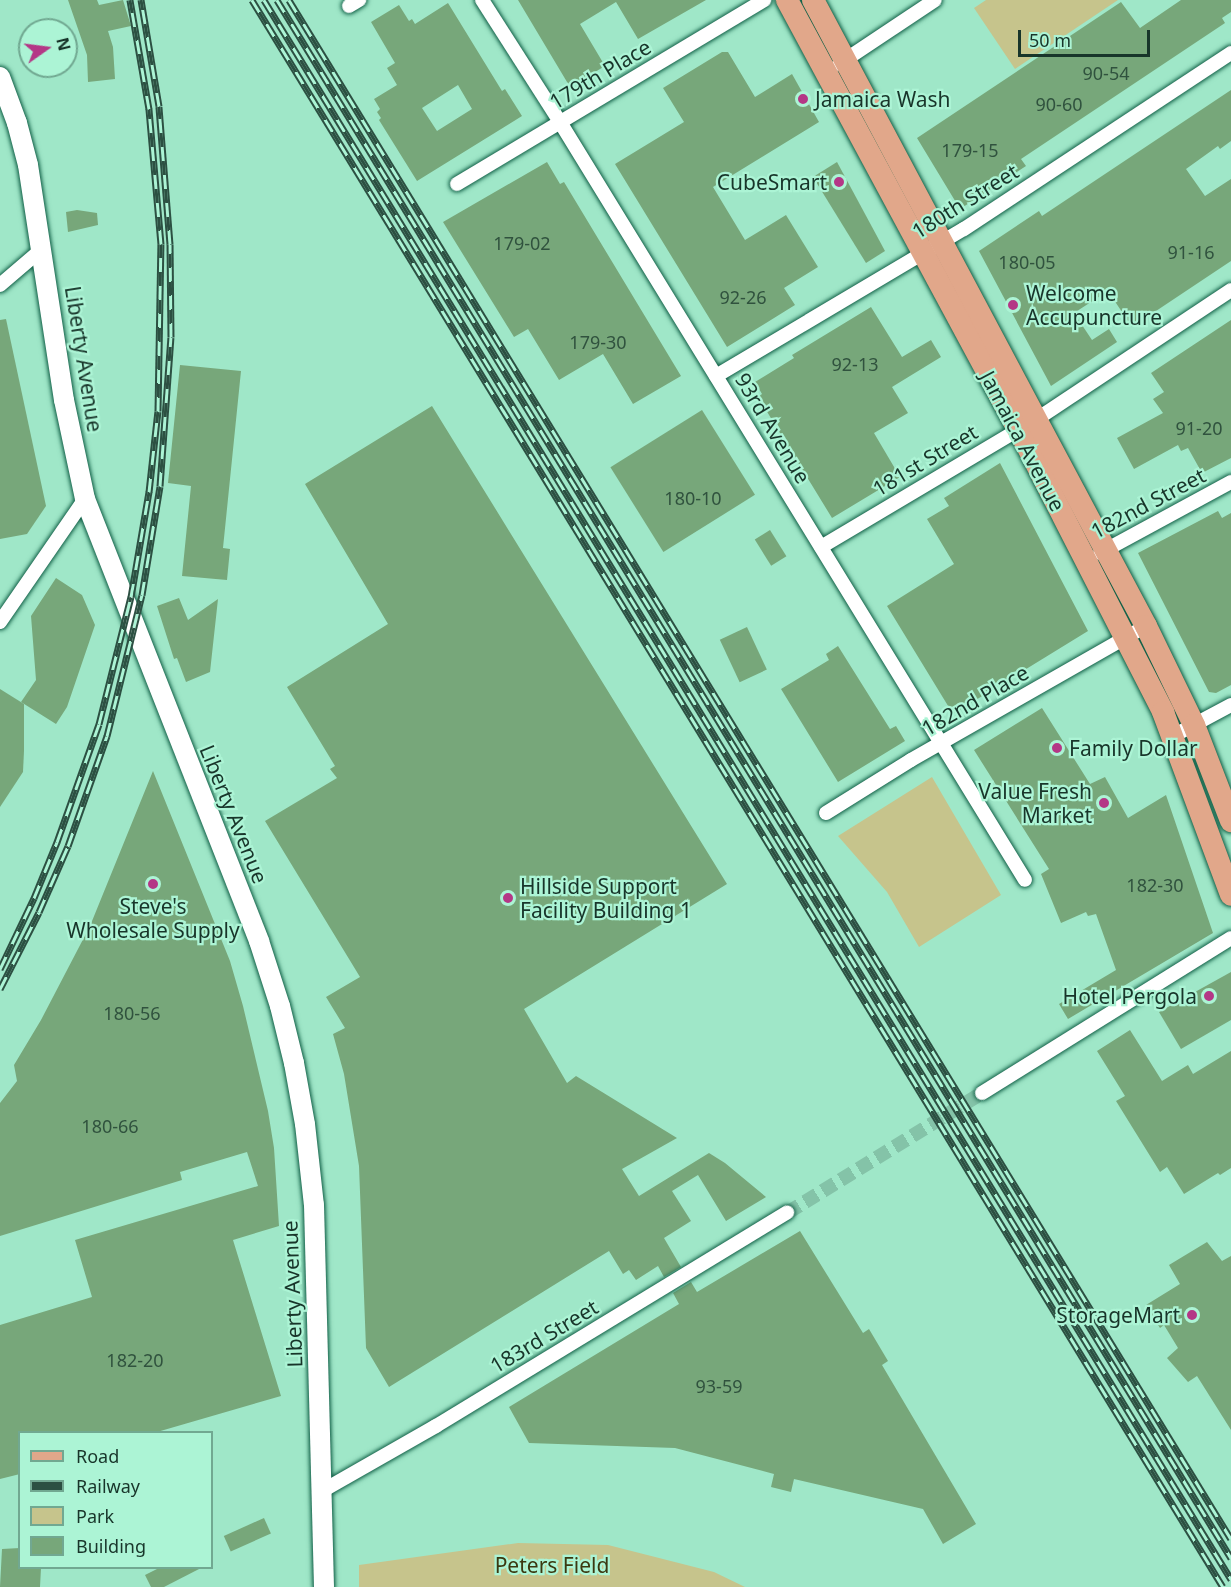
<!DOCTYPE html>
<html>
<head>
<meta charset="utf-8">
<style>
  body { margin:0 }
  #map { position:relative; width:1231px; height:1587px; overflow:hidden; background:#9fe7c8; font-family:"Noto Sans",sans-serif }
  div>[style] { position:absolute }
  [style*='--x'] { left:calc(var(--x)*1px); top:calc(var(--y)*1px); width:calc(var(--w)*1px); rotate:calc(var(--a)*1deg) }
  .green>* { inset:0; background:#c6c48c }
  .building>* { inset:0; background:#77a77a; transform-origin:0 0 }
  .street-tunnel>* { height:14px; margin-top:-7px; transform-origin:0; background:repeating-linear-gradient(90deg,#84c3a8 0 14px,transparent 0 21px) }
  .roads { filter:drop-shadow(0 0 2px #105f46) drop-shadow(0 0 2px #105f46) }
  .street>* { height:14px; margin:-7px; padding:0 7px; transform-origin:7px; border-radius:7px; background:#fff }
  .secondary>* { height:20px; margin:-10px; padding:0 10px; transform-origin:10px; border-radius:10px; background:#fff }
  .primary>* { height:22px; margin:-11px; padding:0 11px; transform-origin:11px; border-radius:11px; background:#e1a78a }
  .rail>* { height:7px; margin-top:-3.5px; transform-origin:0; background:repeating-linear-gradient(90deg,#acf4d5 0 14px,#2c5042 0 28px); box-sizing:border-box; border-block:2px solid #2c5042 }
  .dots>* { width:16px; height:16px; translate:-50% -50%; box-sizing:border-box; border:3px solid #acf4d5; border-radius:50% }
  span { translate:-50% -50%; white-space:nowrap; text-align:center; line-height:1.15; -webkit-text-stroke:4.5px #acf4d5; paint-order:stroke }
  .number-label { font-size:18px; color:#30523e }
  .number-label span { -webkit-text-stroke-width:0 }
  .street-label { font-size:21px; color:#18352a }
  .poi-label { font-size:21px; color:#18352a }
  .left { translate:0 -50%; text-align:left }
  .right { translate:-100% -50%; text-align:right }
  .park-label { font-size:21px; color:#3b3810 }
  .legend { position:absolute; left:18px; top:1431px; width:195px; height:138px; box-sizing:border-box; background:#acf4d5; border:2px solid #71a891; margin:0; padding:8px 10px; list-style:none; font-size:18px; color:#18352a }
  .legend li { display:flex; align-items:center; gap:12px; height:30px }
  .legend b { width:30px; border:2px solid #71a891 }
  .north { position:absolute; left:18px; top:18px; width:60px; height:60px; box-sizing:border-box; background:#acf4d5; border:2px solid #71a891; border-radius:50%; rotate:76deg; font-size:16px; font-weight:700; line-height:24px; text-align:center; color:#18352a }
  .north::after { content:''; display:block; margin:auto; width:21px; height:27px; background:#b43786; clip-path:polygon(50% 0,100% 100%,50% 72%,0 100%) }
  .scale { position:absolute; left:1018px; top:30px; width:132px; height:27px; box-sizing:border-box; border:3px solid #18352a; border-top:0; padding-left:8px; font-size:18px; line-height:21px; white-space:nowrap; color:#18352a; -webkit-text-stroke:4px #acf4d5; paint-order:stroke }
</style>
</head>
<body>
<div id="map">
  <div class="green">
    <i style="clip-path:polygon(986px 0,1118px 0,1015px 69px,974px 8px)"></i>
    <i style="clip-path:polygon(932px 777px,1001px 895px,919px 947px,887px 892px,838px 836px)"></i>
    <i style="clip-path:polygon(518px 1543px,608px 1545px,714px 1572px,745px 1587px,359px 1587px,359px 1565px)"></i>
  </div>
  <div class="building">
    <i style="clip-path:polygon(68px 0,97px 0,99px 5px,123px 0,131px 26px,108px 31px,113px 47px,115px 79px,88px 82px,87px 55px)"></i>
    <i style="clip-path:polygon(518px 0,706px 0,638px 39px,616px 2px,580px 24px,605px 66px,570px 87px)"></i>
    <i style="clip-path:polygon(1181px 0,1231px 0,1231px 12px,1222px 18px,1225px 23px,1021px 159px,1026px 166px,960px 209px,917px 138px,1121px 2px,1140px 28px)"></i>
    <i style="clip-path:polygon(evenodd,448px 3px,502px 91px,505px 89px,522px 116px,417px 181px,379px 120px,381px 118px,377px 112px,380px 109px,374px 99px,397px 85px,387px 68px,395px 63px,371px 22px,399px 5px,409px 21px,412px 19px,415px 24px,448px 3px,458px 85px,472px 109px,437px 131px,422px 108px,458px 85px)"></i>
    <i style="clip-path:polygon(722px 52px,728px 52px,755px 97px,792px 74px,819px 122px,713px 187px,745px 240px,786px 215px,818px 267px,784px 288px,795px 305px,727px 347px,615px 164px,684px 122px,663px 88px)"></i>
    <i style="clip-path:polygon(1231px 90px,1231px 141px,1220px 149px,1218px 146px,1186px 169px,1205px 196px,1231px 179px,1231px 261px,1132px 327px,1108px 291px,1074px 313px,1092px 340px,1109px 329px,1117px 342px,1051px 386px,979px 251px,1039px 211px,1042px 216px)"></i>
    <i style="clip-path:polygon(547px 162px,560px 184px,564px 182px,681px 376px,633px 404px,603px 354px,559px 380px,528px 329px,514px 337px,443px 222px)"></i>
    <i style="clip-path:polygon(837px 162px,885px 251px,866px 263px,813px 177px)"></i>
    <i style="clip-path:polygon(77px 210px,97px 213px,98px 225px,68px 232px,66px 212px)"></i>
    <i style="clip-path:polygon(871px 307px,902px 357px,931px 340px,941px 357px,892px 387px,908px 413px,874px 433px,900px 477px,832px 518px,758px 397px,762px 394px,755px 382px,794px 358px,792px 355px)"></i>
    <i style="clip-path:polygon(6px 319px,46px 506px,27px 534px,0 539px,0 320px)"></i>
    <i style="clip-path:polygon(1231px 320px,1231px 458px,1202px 473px,1188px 448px,1181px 451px,1178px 445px,1134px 469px,1117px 438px,1163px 413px,1153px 399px,1164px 392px,1151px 373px)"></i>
    <i style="clip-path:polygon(180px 365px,241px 371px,223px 548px,230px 549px,227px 580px,182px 576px,191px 486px,168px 483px)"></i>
    <i style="clip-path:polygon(432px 406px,727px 884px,524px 1009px,567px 1083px,576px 1076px,677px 1138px,622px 1169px,639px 1196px,709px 1153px,725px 1163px,766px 1197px,726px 1221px,698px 1175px,672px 1191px,691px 1221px,664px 1238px,681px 1267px,664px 1277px,658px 1266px,636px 1280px,629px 1270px,623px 1274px,609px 1251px,389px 1387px,366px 1348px,359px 1166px,344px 1074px,333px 1034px,345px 1028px,326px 997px,360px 977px,265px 821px,337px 778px,330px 769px,335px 766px,287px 687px,388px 624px,305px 484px)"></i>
    <i style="left:702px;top:410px;width:100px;height:108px;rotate:58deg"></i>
    <i style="clip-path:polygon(1000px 463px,1088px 631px,953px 714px,887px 606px,954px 564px,927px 519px,949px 506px,944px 498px)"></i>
    <i style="clip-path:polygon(1218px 511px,1222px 518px,1231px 513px,1231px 685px,1216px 693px,1209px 692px,1138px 553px)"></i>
    <i style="left:770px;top:530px;width:31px;height:18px;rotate:58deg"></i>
    <i style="clip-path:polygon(56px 578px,82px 595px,95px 625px,67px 707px,56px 724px,21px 702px,36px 680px,31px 616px)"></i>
    <i style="clip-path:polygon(179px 598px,188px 620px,218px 599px,210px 672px,186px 682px,177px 658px,174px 659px,157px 606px)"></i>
    <i style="left:747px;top:627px;width:47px;height:30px;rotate:65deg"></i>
    <i style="clip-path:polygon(838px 646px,890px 729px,896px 726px,905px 741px,838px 782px,781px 689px,829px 660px,826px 654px)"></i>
    <i style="clip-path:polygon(0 689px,24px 704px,24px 751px,23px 772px,0 807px)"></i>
    <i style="clip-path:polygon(1042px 708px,1090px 784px,1105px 777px,1128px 818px,1166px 795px,1213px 933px,1068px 1019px,1059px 1004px,1116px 970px,1096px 914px,1088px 916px,1086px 912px,1061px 923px,1041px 874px,1049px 869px,974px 750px)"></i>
    <i style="clip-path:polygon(153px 771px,230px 961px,243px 1006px,268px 1111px,274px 1148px,279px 1226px,233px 1240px,281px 1396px,157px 1432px,20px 1432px,20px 1474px,0 1479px,0 1325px,92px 1297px,75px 1240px,258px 1186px,247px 1152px,180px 1172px,182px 1180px,0 1236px,0 1103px,17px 1081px,14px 1065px,41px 1020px,90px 926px)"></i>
    <i style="clip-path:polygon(1231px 972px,1231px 1020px,1181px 1049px,1159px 1012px)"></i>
    <i style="clip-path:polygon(1130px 1030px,1162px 1081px,1188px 1065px,1193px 1074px,1231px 1051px,1231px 1168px,1220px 1175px,1218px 1173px,1184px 1194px,1167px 1167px,1160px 1172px,1116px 1101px,1125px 1096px,1097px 1051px)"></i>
    <i style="clip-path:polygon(800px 1231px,863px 1333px,869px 1329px,888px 1361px,882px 1365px,976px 1524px,943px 1544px,923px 1509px,794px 1479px,791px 1492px,771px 1487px,774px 1474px,675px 1448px,529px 1443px,509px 1407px,679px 1304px,673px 1293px,691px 1282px,697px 1292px)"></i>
    <i style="clip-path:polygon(1207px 1242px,1222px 1261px,1231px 1256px,1231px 1430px,1197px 1376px,1188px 1382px,1167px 1358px,1178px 1348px,1164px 1325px,1160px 1328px,1146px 1305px,1180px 1284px,1169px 1265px)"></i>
    <i style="left:264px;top:1518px;width:17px;height:44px;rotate:66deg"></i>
    <i style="clip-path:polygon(20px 1548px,20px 1568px,41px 1568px,40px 1587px,0 1587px,2px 1549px)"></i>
    <i style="clip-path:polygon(159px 1568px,201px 1568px,164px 1587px,151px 1587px,145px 1575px)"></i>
  </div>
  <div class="street-tunnel">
    <i style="--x:787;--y:1213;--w:229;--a:-31.6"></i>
  </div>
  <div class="roads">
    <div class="street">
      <i style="--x:482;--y:0;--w:145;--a:57.4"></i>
      <i style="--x:560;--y:122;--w:889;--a:58.47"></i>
      <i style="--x:349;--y:6;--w:12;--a:-31"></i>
      <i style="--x:839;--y:64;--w:115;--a:-33.7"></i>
      <i style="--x:457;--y:184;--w:358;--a:-30.9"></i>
      <i style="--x:0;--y:285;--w:55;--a:-40.6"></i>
      <i style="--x:716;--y:376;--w:288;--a:-30.7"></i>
      <i style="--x:964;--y:229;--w:320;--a:-33.4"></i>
      <i style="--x:821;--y:547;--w:251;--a:-30.7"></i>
      <i style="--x:1037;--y:419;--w:233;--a:-33.6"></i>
      <i style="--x:1100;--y:553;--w:149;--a:-28.5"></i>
      <i style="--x:0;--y:622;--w:150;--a:-55.4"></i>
      <i style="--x:1173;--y:736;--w:66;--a:-28.1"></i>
      <i style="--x:826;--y:813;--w:100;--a:-31.9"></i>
      <i style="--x:911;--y:760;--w:271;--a:-29.7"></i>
      <i style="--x:982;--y:1093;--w:293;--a:-31.9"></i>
      <i style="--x:322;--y:1491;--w:131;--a:-29.7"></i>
      <i style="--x:436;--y:1426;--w:411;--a:-31.3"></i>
    </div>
    <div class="secondary">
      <i style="--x:0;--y:77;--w:49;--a:69.7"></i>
      <i style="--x:17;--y:123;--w:43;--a:75.3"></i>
      <i style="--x:28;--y:165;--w:238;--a:81.3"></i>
      <i style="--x:64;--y:400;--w:101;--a:78"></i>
      <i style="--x:85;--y:499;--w:475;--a:68.5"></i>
      <i style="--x:259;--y:941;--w:68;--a:72.1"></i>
      <i style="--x:280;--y:1006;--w:59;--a:76.2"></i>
      <i style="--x:294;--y:1063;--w:62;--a:79.8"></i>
      <i style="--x:305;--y:1124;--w:81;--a:83.7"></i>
      <i style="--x:314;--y:1205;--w:382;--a:88.5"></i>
    </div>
    <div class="primary">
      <i style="--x:787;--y:0;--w:489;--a:61.7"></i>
      <i style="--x:1019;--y:430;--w:317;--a:62.9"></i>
      <i style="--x:1163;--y:712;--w:195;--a:69.6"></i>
      <i style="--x:813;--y:0;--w:709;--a:61.99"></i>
      <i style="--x:1146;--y:626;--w:110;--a:64.1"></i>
      <i style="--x:1194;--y:725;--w:103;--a:68.9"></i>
    </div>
  </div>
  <div class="rail">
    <i style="--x:252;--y:0;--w:1860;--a:58.54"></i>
    <i style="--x:264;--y:0;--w:1852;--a:58.52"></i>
    <i style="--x:277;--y:0;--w:1827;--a:58.52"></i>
    <i style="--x:289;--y:0;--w:1804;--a:58.53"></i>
    <i style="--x:0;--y:969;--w:79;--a:-64.4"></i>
    <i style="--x:34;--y:898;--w:61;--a:-67.7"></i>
    <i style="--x:57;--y:842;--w:125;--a:-70.4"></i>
    <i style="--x:99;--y:724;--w:131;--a:-75.9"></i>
    <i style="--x:131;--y:597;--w:107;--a:-80.3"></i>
    <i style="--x:149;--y:492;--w:81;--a:-83.7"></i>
    <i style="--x:158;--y:411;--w:167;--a:-89"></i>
    <i style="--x:161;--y:244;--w:136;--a:-95.1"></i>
    <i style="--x:149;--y:109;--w:111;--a:-99.9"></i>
    <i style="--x:0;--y:989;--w:86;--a:-63.1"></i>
    <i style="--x:39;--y:912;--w:72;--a:-66.3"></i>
    <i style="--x:68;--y:846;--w:117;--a:-70.5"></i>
    <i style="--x:107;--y:736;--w:145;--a:-76.1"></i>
    <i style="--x:142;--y:595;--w:110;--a:-80.6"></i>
    <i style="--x:160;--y:486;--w:149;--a:-85.8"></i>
    <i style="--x:171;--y:337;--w:93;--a:-90.6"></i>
    <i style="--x:170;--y:244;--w:138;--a:-94.6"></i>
    <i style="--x:159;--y:106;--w:108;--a:-99.6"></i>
  </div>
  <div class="dots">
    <i style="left:803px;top:99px;background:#b43786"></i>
    <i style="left:839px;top:182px;background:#b43786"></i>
    <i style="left:1013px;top:305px;background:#b43786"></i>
    <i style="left:1057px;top:748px;background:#b43786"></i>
    <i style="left:1104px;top:803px;background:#b43786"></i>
    <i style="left:153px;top:884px;background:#b43786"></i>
    <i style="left:508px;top:898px;background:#b43786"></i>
    <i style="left:1209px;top:996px;background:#b43786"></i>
    <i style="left:1192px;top:1315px;background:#b43786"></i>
  </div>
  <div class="number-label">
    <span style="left:1106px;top:73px">90-54</span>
    <span style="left:1059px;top:104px">90-60</span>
    <span style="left:970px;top:150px">179-15</span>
    <span style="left:522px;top:243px">179-02</span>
    <span style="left:1191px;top:252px">91-16</span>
    <span style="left:1027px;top:262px">180-05</span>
    <span style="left:743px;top:297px">92-26</span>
    <span style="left:598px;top:342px">179-30</span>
    <span style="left:855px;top:364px">92-13</span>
    <span style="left:1199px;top:428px">91-20</span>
    <span style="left:693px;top:498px">180-10</span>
    <span style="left:1155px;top:885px">182-30</span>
    <span style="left:132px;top:1013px">180-56</span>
    <span style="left:110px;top:1126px">180-66</span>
    <span style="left:135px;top:1360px">182-20</span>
    <span style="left:719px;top:1386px">93-59</span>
  </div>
  <div class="street-label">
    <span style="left:600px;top:74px;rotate:-31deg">179th Place</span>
    <span style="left:965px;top:201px;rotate:-32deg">180th Street</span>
    <span style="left:84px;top:359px;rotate:81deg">Liberty Avenue</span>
    <span style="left:773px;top:428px;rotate:59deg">93rd Avenue</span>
    <span style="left:1023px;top:441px;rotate:62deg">Jamaica Avenue</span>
    <span style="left:925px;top:460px;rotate:-31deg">181st Street</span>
    <span style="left:1148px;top:503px;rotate:-28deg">182nd Street</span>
    <span style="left:975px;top:700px;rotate:-30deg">182nd Place</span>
    <span style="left:234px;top:814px;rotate:68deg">Liberty Avenue</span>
    <span style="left:292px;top:1294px;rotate:-92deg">Liberty Avenue</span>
    <span style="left:544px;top:1336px;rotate:-31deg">183rd Street</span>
  </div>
  <div class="poi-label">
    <span class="left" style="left:815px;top:99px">Jamaica Wash</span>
    <span class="right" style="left:827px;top:182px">CubeSmart</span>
    <span class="left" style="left:1026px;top:305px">Welcome<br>Accupuncture</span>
    <span class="left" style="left:1069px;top:748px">Family Dollar</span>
    <span class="right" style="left:1092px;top:803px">Value Fresh<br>Market</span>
    <span class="left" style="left:520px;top:898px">Hillside Support<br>Facility Building 1</span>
    <span style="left:153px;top:918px">Steve's<br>Wholesale Supply</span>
    <span class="right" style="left:1197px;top:996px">Hotel Pergola</span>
    <span class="right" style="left:1180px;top:1315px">StorageMart</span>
  </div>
  <div class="park-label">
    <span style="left:552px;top:1565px">Peters Field</span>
  </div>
  <ul class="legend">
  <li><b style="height:8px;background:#e1a78a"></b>Road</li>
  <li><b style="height:8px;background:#2c5042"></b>Railway</li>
  <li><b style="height:16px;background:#c6c48c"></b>Park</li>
  <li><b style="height:16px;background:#77a77a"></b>Building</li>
  </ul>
  <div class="north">N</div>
  <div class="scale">50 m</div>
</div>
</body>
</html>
